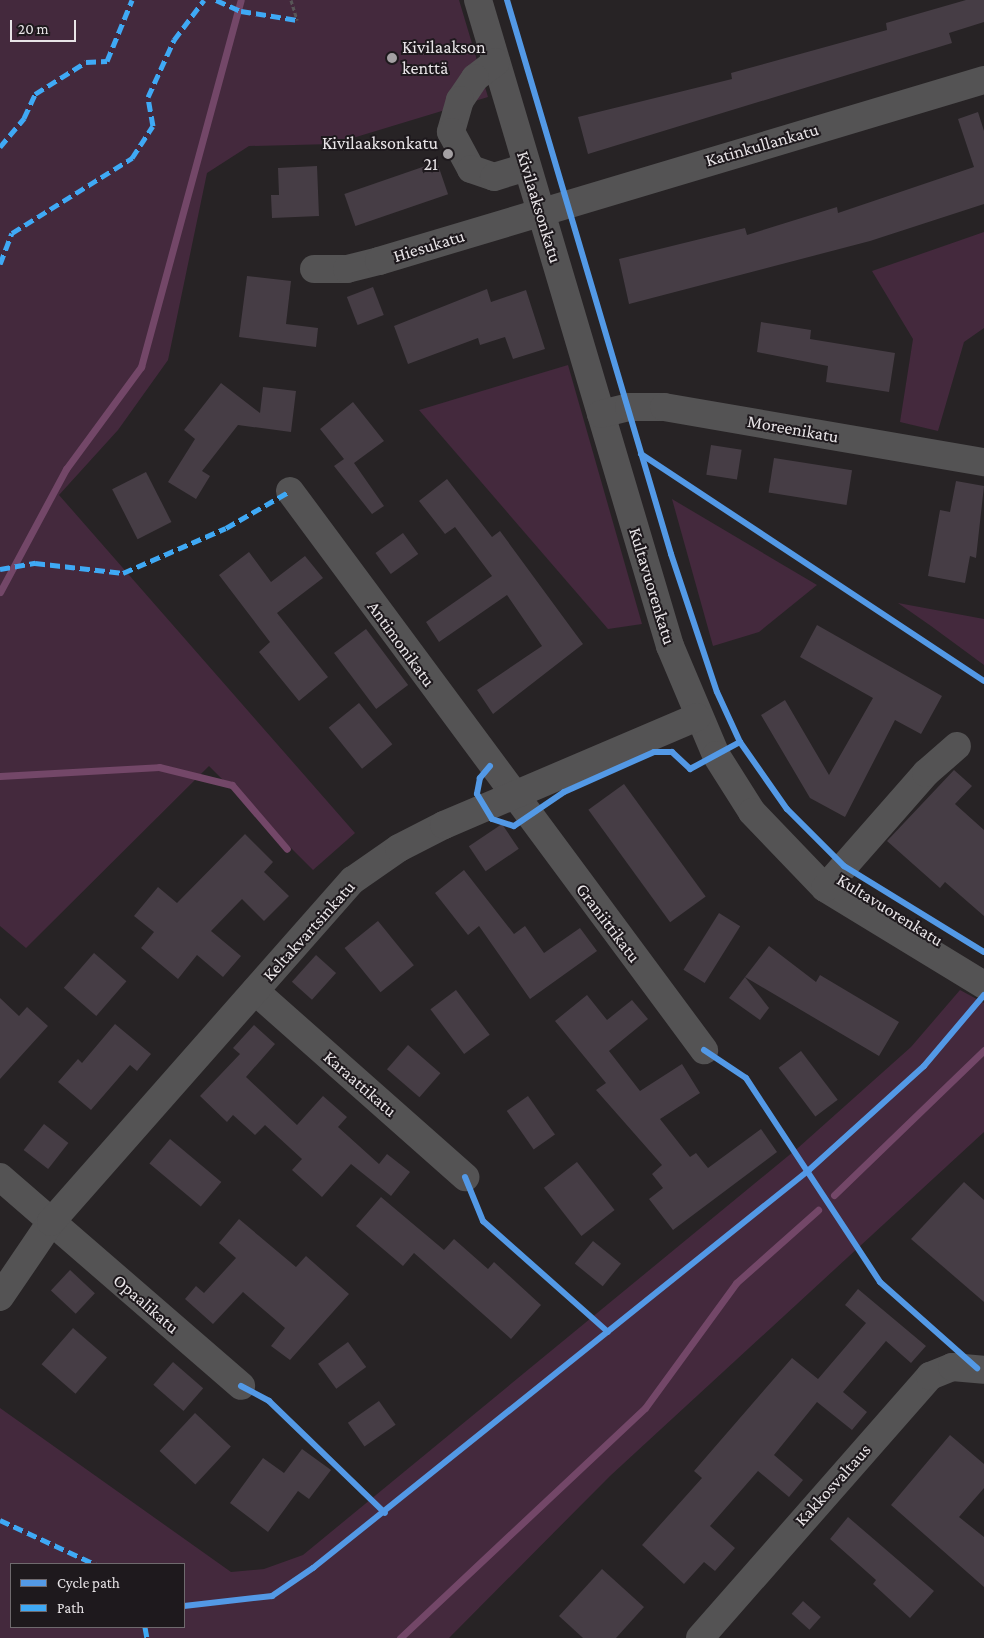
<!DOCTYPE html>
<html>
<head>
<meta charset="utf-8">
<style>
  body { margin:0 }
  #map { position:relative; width:984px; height:1638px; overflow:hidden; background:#272325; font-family:"Crimson Pro",serif }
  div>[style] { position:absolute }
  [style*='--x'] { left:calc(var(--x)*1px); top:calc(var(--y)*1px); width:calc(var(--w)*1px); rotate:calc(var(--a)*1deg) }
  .green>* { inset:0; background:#44293d }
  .stream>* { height:7px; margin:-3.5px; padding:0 3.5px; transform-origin:3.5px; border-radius:3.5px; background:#734768 }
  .building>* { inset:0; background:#463d45; transform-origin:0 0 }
  .path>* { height:3px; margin-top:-1.5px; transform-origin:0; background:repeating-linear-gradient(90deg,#585657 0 4px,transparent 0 6.5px) }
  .minor>* { height:28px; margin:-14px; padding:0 14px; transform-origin:14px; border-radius:14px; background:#545354 }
  .quiet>* { height:5px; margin-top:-2.5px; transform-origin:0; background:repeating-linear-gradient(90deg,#3fa9f5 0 10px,transparent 0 15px) }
  .cycleway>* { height:6px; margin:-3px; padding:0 3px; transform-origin:3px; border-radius:3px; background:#5399e6 }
  .dots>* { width:14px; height:14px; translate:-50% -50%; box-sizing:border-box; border:2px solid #1e191d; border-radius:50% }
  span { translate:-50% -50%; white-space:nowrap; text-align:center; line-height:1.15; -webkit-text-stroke:4px #1e191d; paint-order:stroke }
  .poi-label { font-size:18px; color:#e8e4e7 }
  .left { translate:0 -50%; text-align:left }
  .right { translate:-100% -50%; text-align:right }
  .street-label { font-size:18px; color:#e8e4e7 }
  .legend { position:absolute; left:10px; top:1563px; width:175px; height:65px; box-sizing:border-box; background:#1e191d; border:1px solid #6f6a6e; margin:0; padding:6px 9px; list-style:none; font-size:15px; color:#e8e4e7 }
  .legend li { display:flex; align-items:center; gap:10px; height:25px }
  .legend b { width:25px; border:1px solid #6f6a6e }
  .scale { position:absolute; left:10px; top:20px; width:66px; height:22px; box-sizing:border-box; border:2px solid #e8e4e7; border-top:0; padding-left:6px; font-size:15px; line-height:18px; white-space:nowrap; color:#e8e4e7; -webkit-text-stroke:4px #1e191d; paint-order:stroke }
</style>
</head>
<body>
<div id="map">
  <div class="green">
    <i style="clip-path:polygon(0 0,459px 0,488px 97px,333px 144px,249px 146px,207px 173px,168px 360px,118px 430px,59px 495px,355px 833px,313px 870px,209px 766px,26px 948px,0 926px)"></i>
    <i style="clip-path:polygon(984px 232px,984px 328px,964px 342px,938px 431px,900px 422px,913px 339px,872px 271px)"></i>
    <i style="clip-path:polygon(568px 365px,642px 624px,608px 629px,419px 410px)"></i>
    <i style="clip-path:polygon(672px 499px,817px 585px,759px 632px,713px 646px)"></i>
    <i style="clip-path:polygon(898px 603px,984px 619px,984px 665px,931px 626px)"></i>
    <i style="clip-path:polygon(evenodd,960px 990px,984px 1003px,984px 1132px,610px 1476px,449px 1638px,0 1638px,0 1408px,231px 1572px,264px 1569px,303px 1555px,799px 1147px,911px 1047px,960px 990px,184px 1564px,184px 1627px,11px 1627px,11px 1564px,184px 1564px)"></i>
  </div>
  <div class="stream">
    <i style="--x:0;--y:592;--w:140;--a:-61.8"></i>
    <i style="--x:66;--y:469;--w:127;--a:-53.7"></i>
    <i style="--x:141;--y:367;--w:380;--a:-74.8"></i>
    <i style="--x:0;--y:776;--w:159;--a:-3.2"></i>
    <i style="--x:159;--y:767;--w:75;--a:13.9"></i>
    <i style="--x:232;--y:785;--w:84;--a:49.3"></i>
    <i style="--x:834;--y:1195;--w:209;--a:-44"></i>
    <i style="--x:400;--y:1638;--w:336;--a:-43.2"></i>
    <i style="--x:645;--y:1408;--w:155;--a:-53.9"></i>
    <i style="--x:736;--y:1283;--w:110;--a:-41.7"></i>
  </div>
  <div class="building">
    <i style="clip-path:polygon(966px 0,984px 0,984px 22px,949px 33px,952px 43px,588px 154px,578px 117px,732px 79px,731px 73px,887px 30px,886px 23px)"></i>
    <i style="clip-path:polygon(978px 112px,984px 131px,984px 204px,870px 241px,629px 304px,619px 259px,745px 228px,747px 235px,837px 207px,838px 213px,974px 167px,958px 119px)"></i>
    <i style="left:437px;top:162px;width:34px;height:98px;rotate:71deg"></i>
    <i style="clip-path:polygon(317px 166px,319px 216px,272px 218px,271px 195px,279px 195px,278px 168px)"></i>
    <i style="clip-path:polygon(247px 276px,291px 281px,286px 324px,318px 328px,316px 347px,239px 337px)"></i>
    <i style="left:373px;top:287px;width:30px;height:28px;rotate:69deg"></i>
    <i style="clip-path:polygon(487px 289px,491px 302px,526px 290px,545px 349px,513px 359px,505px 337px,480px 345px,478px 338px,408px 364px,394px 326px)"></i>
    <i style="clip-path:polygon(761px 322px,811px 330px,810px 339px,895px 353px,889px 392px,826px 382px,828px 366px,757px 352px)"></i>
    <i style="clip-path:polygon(221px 383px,260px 413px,263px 387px,296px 391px,291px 432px,238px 425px,202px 471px,210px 476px,196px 499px,168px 482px,195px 439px,184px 430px)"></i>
    <i style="clip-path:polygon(353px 402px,384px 441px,354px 463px,384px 506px,372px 514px,334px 466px,344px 459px,320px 429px)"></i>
    <i style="left:711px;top:445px;width:31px;height:30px;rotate:9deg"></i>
    <i style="left:774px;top:458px;width:79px;height:35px;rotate:9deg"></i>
    <i style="left:146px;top:472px;width:56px;height:38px;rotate:63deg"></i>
    <i style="clip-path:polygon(447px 479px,492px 537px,500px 531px,583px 644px,493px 714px,477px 690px,542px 646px,507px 595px,439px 642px,426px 622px,492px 576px,455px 527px,445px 534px,419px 501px)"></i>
    <i style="clip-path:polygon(956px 481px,984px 486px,976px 558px,970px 556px,965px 583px,928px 576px,940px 510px,950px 512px)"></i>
    <i style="left:403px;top:533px;width:26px;height:34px;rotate:54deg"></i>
    <i style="clip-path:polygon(249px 552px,271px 582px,305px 556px,323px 578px,277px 613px,328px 677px,299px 701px,259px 652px,270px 642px,219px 575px)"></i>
    <i style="clip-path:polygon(817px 625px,942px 696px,921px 734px,895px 720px,845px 817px,810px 798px,761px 715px,785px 700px,829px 775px,873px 698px,800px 657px)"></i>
    <i style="left:366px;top:629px;width:70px;height:40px;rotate:53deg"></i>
    <i style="left:359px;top:703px;width:53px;height:39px;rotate:51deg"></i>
    <i style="clip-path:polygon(954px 770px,972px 786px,955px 804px,984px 830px,984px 916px,945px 882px,940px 888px,887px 841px)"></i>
    <i style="left:624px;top:784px;width:139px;height:44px;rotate:54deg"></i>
    <i style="left:502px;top:824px;width:30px;height:40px;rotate:56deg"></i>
    <i style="clip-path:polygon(245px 834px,273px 862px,264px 872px,289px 896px,264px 921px,242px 899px,211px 931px,241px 956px,223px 977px,197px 955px,178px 979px,141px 948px,154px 932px,134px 916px,158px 887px,177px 903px)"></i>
    <i style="clip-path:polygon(464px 870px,514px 934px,525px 926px,544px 953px,580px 928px,597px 951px,530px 999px,479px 926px,468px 935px,435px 893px)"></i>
    <i style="left:719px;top:913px;width:25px;height:67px;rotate:32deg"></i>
    <i style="left:378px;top:921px;width:57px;height:43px;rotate:51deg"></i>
    <i style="clip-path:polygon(769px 946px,816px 982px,820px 975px,899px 1022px,879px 1056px,745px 977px)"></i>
    <i style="left:94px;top:953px;width:43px;height:46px;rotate:41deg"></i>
    <i style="left:316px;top:955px;width:27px;height:36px;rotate:42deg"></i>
    <i style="clip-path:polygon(745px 977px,769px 1008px,760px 1020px,729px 998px)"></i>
    <i style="left:456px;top:990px;width:56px;height:32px;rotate:53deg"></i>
    <i style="clip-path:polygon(587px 995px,607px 1020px,632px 1000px,648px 1019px,609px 1051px,640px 1091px,682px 1064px,700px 1093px,660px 1119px,690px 1157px,696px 1153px,708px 1168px,761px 1129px,777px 1152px,673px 1230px,649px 1199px,663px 1188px,652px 1174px,662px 1165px,596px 1090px,606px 1083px,555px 1021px)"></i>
    <i style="clip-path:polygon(0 998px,19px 1016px,27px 1007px,48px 1026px,0 1079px)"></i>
    <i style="clip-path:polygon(115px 1024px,151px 1054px,137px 1071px,130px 1065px,91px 1110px,58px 1082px,78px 1059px,82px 1063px)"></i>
    <i style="clip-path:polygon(254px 1025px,275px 1044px,246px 1077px,297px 1125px,323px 1096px,347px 1117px,338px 1127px,379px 1164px,387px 1154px,410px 1172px,391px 1196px,351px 1164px,322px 1197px,292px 1170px,302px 1159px,265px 1125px,255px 1135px,233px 1115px,227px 1122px,200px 1096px,240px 1054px,233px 1048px)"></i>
    <i style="left:408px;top:1045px;width:43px;height:32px;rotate:41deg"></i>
    <i style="left:801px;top:1051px;width:61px;height:28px;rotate:53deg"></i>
    <i style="left:528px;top:1096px;width:47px;height:26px;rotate:55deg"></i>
    <i style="left:44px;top:1124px;width:31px;height:33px;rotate:38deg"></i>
    <i style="left:170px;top:1139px;width:67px;height:32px;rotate:40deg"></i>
    <i style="left:577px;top:1162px;width:61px;height:42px;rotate:52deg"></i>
    <i style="clip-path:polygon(964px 1182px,984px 1200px,984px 1302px,911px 1239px)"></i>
    <i style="clip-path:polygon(381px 1197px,444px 1250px,454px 1239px,488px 1269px,494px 1262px,541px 1305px,511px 1339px,414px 1253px,403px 1266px,356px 1226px)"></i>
    <i style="clip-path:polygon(239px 1219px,296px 1267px,306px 1256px,349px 1294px,290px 1360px,271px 1346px,285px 1328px,243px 1292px,213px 1324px,185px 1299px,196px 1286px,204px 1293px,236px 1258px,219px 1243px)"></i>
    <i style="left:593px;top:1241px;width:36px;height:29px;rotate:39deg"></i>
    <i style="left:70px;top:1270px;width:34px;height:28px;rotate:43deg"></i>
    <i style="clip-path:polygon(858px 1289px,926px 1346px,911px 1363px,886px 1341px,843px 1392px,867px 1412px,852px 1430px,817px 1402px,774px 1455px,803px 1480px,789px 1497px,758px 1471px,710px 1526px,735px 1548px,715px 1571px,704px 1562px,684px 1584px,642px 1545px,702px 1478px,694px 1471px,792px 1358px,818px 1379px,866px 1323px,845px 1305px)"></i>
    <i style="left:73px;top:1328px;width:45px;height:48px;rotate:41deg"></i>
    <i style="left:348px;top:1342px;width:31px;height:37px;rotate:54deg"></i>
    <i style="left:173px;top:1362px;width:40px;height:30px;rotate:41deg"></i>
    <i style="left:379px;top:1401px;width:29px;height:38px;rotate:55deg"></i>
    <i style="left:195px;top:1413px;width:49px;height:52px;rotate:43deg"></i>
    <i style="clip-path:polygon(950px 1435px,984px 1464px,984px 1488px,959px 1517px,984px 1537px,984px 1587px,891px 1505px)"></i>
    <i style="clip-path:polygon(302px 1449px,331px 1470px,309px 1499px,298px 1491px,268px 1532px,230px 1503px,263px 1458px,284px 1473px)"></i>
    <i style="clip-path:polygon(848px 1517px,934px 1591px,910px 1618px,873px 1584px,876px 1580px,830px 1539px)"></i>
    <i style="clip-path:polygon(602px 1569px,644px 1607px,616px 1638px,583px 1638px,559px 1616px)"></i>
    <i style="left:803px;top:1601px;width:24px;height:17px;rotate:42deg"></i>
  </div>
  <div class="path">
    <i style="--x:291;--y:0;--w:21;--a:73"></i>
  </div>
  <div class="minor">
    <i style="--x:478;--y:0;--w:674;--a:73.45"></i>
    <i style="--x:670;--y:646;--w:118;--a:67.1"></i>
    <i style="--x:716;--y:755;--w:67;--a:57.7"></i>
    <i style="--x:752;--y:812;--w:105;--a:46.2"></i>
    <i style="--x:825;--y:888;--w:186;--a:31.4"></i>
    <i style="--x:496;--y:62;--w:26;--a:143"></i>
    <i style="--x:475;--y:78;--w:27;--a:124"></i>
    <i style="--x:460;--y:100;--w:33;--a:106"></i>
    <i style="--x:451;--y:132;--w:42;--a:61.6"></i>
    <i style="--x:471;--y:169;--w:24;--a:19"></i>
    <i style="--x:494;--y:177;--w:34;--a:-17"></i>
    <i style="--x:314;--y:269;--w:33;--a:0"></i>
    <i style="--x:347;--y:269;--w:33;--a:-14"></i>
    <i style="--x:379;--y:261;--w:631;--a:-16.66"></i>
    <i style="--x:601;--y:414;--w:29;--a:-14"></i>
    <i style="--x:629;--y:407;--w:35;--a:0"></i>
    <i style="--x:664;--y:407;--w:325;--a:9.8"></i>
    <i style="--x:290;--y:491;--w:696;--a:53.48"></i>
    <i style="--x:825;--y:888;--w:153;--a:-48.7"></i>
    <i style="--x:926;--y:773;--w:41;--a:-41.1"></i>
    <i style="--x:255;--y:991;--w:281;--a:41.5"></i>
    <i style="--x:0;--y:1177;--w:319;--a:40.9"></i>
    <i style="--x:0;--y:1297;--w:91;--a:-55.8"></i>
    <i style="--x:51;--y:1222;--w:456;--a:-48.6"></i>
    <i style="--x:353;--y:880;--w:56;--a:-34.8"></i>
    <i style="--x:399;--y:848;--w:51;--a:-27.1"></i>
    <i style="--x:444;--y:825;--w:275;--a:-23.1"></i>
    <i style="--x:700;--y:1638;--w:349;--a:-48.7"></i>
    <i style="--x:930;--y:1376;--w:24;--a:-22"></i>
    <i style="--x:952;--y:1367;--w:32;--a:5"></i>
  </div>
  <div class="quiet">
    <i style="--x:216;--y:0;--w:27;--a:24"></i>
    <i style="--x:241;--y:11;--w:57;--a:9.1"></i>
    <i style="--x:0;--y:147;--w:38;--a:-50"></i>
    <i style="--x:24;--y:118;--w:26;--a:-65"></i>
    <i style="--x:35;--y:94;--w:60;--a:-32.1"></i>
    <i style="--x:86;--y:62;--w:21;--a:-3"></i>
    <i style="--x:107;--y:61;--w:66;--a:-67.7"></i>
    <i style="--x:0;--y:264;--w:33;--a:-69"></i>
    <i style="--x:12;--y:233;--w:142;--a:-32"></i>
    <i style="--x:132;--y:158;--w:38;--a:-57"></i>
    <i style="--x:153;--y:126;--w:29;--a:-100"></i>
    <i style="--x:148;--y:97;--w:63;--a:-65.5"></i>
    <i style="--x:174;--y:40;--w:50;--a:-53.1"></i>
    <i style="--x:0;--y:569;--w:36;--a:-10"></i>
    <i style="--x:35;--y:563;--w:89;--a:6.5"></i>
    <i style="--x:123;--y:573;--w:112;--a:-23.6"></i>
    <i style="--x:226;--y:528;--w:74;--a:-30"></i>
    <i style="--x:0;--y:1520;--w:105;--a:24.9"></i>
    <i style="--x:145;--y:1627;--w:11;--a:80"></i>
  </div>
  <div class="cycleway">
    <i style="--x:507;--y:0;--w:578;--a:73.51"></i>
    <i style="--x:671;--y:554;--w:145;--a:71.6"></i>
    <i style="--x:717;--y:692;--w:55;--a:65.3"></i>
    <i style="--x:740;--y:742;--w:82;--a:55"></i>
    <i style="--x:787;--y:809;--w:81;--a:45"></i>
    <i style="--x:844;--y:866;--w:164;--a:31.6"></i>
    <i style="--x:641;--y:454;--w:411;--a:33.5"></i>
    <i style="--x:490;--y:766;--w:16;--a:130"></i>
    <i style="--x:480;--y:778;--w:16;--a:101"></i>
    <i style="--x:477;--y:794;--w:29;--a:59"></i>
    <i style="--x:492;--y:819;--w:23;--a:18"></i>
    <i style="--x:514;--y:826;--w:60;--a:-34.2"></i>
    <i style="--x:564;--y:792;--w:98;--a:-24"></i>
    <i style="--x:654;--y:752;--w:18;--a:0"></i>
    <i style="--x:672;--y:752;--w:25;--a:43"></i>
    <i style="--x:690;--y:769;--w:57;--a:-28.4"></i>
    <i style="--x:704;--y:1050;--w:50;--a:33.7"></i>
    <i style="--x:746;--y:1078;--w:244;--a:56.7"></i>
    <i style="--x:880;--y:1282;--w:130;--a:41.6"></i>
    <i style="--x:465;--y:1177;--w:48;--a:67.8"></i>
    <i style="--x:483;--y:1221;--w:167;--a:41.6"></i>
    <i style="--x:241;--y:1386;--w:32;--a:28"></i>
    <i style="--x:269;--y:1401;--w:161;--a:44"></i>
    <i style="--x:184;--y:1606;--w:89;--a:-6.5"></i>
    <i style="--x:272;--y:1596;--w:50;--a:-34.3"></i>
    <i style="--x:313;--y:1568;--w:636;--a:-38.74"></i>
    <i style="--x:809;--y:1170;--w:155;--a:-42.1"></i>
    <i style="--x:924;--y:1066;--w:93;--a:-49.8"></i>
  </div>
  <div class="dots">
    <i style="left:392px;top:58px;background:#a4a0a3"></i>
    <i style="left:448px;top:154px;background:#a4a0a3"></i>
  </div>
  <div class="poi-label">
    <span class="left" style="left:402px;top:58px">Kivilaakson<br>kenttä</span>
    <span class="right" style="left:438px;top:154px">Kivilaaksonkatu<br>21</span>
  </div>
  <div class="street-label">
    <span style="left:762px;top:145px;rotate:-16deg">Katinkullankatu</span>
    <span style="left:539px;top:207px;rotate:73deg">Kivilaaksonkatu</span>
    <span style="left:429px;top:246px;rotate:-17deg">Hiesukatu</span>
    <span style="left:793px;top:429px;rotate:10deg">Moreenikatu</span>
    <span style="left:652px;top:586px;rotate:73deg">Kultavuorenkatu</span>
    <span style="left:401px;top:644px;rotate:54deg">Antimonikatu</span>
    <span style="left:890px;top:910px;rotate:32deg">Kultavuorenkatu</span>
    <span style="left:608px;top:923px;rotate:53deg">Graniittikatu</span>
    <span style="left:309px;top:931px;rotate:-48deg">Keltakvartsinkatu</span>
    <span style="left:360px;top:1084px;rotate:41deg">Karaattikatu</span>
    <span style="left:146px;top:1304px;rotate:41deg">Opaalikatu</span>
    <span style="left:833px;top:1485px;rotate:-48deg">Kakkosvaltaus</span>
  </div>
  <ul class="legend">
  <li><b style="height:6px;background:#5399e6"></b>Cycle path</li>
  <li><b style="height:6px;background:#3fa9f5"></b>Path</li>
  </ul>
  <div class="scale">20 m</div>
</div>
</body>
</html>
